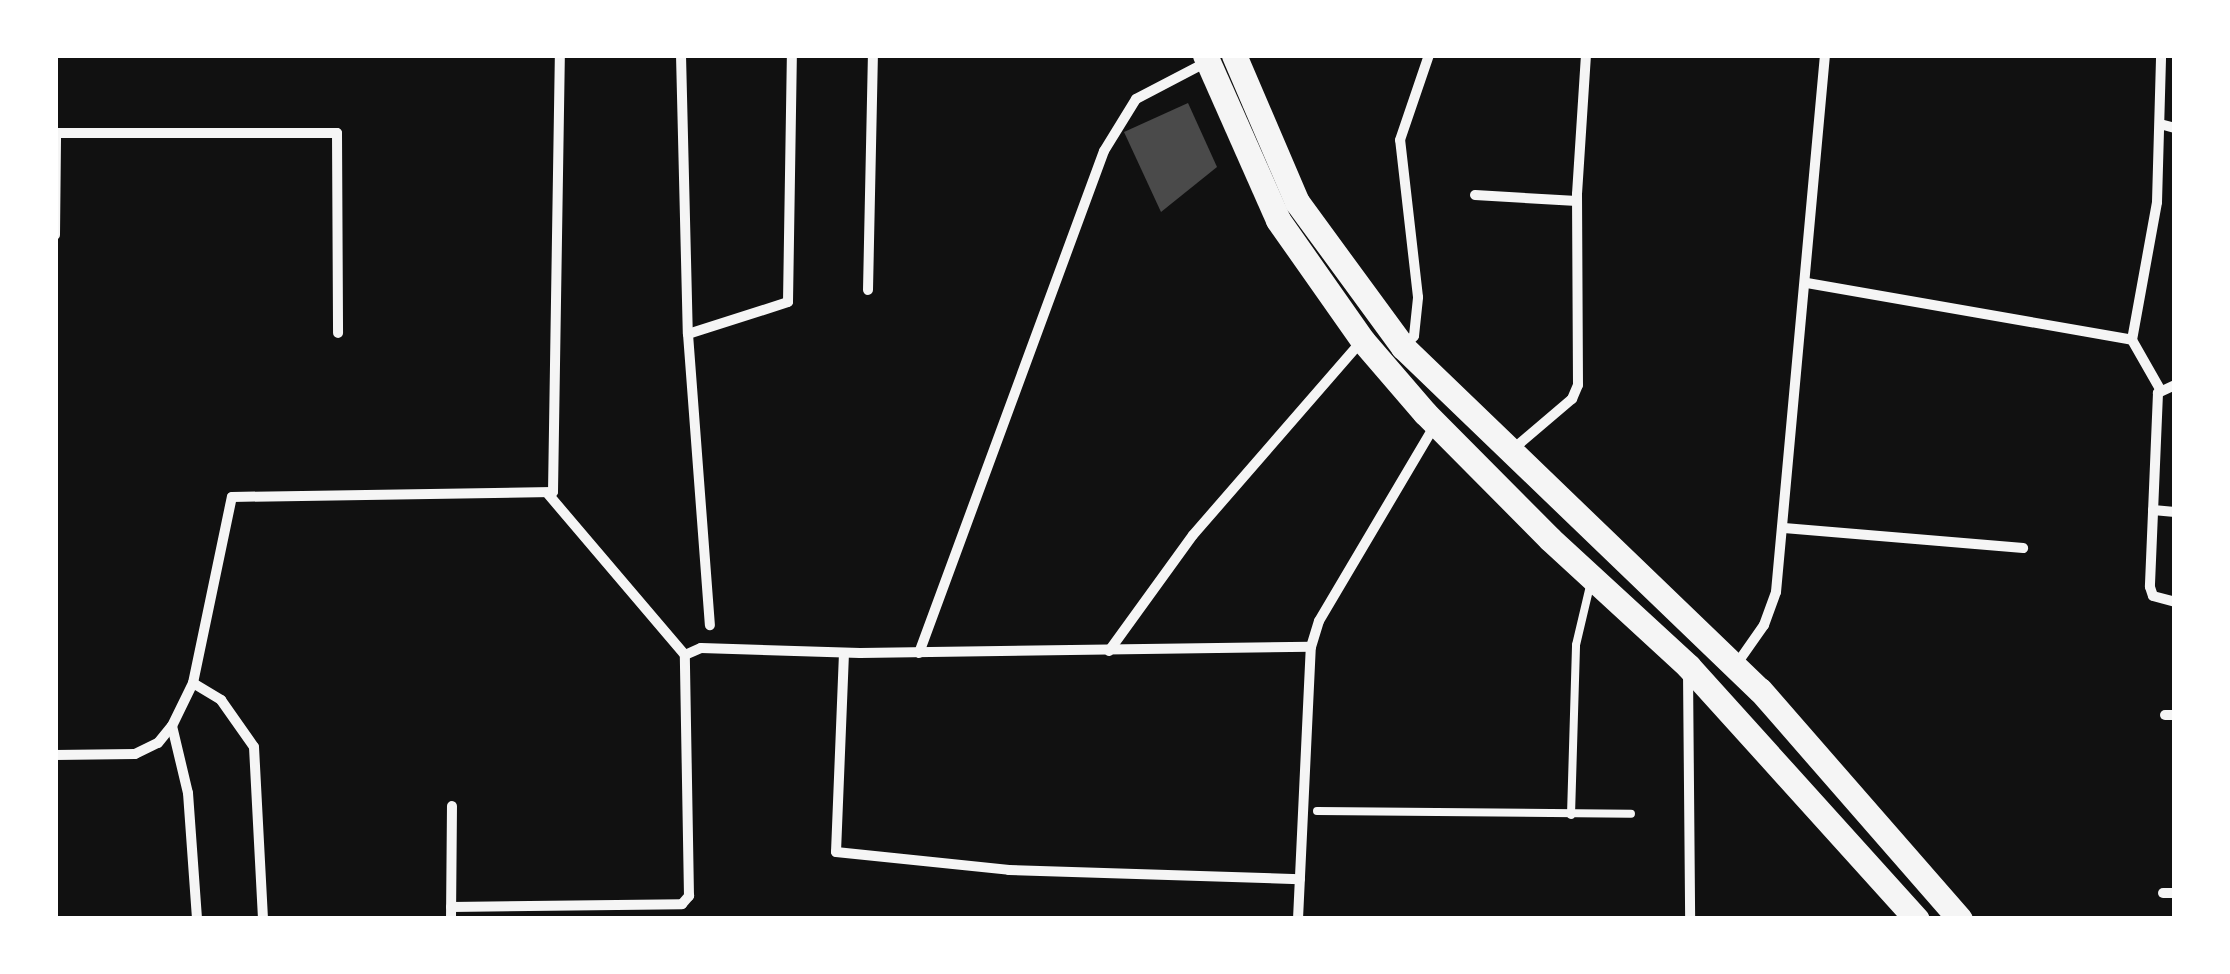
<!DOCTYPE html>
<html>
<head>
<meta charset="utf-8">
<style>
  body { margin:0 }
  #map { position:relative; width:2230px; height:974px; overflow:hidden; background:#111; font-family:"DM Sans",sans-serif }
  div>[style] { position:absolute }
  [style*='--x'] { left:calc(var(--x)*1px); top:calc(var(--y)*1px); width:calc(var(--w)*1px); rotate:calc(var(--a)*1deg) }
  .building>* { inset:0; background:#4a4a4a }
  .service>* { height:8px; margin:-4px; padding:0 4px; transform-origin:4px; border-radius:4px; background:#f5f5f5 }
  .minor>* { height:10px; margin:-5px; padding:0 5px; transform-origin:5px; border-radius:5px; background:#f5f5f5 }
  .primary>* { height:25px; margin:-12.5px; padding:0 12.5px; transform-origin:12.5px; border-radius:12.5px; background:#f5f5f5 }
  span { translate:-50% -50%; white-space:nowrap; text-align:center; line-height:1.15; -webkit-text-stroke:10px #fff; paint-order:stroke }
  .frame { position:absolute; inset:0; border:58px solid #fff; pointer-events:none }
</style>
</head>
<body>
<div id="map">
  <div class="building">
    <i style="clip-path:polygon(1188px 103px,1217px 167px,1161px 212px,1124px 132px)"></i>
  </div>
  <div class="service">
    <i style="--x:1317;--y:811;--w:314;--a:0.5"></i>
    <i style="--x:1571;--y:815;--w:170;--a:-88.3"></i>
    <i style="--x:1576;--y:645;--w:61;--a:-76.7"></i>
  </div>
  <div class="minor">
    <i style="--x:681;--y:55;--w:279;--a:88.6"></i>
    <i style="--x:688;--y:334;--w:292;--a:85.7"></i>
    <i style="--x:2160;--y:124;--w:16;--a:15"></i>
    <i style="--x:55;--y:133;--w:282;--a:0"></i>
    <i style="--x:337;--y:133;--w:200;--a:89.7"></i>
    <i style="--x:1475;--y:195;--w:102;--a:3.4"></i>
    <i style="--x:55;--y:235;--w:102;--a:-89.4"></i>
    <i style="--x:1807;--y:283;--w:330;--a:9.9"></i>
    <i style="--x:868;--y:290;--w:235;--a:-88.8"></i>
    <i style="--x:688;--y:334;--w:105;--a:-17.7"></i>
    <i style="--x:788;--y:302;--w:247;--a:-89.1"></i>
    <i style="--x:2132;--y:340;--w:140;--a:-79.7"></i>
    <i style="--x:2157;--y:202;--w:147;--a:-88.4"></i>
    <i style="--x:2132;--y:340;--w:56;--a:60.3"></i>
    <i style="--x:1404;--y:347;--w:15;--a:-48"></i>
    <i style="--x:1414;--y:336;--w:39;--a:-84"></i>
    <i style="--x:1418;--y:297;--w:158;--a:-96.5"></i>
    <i style="--x:1400;--y:140;--w:90;--a:-71.2"></i>
    <i style="--x:2175;--y:385;--w:19;--a:155"></i>
    <i style="--x:2158;--y:393;--w:194;--a:92.4"></i>
    <i style="--x:2150;--y:587;--w:9;--a:72"></i>
    <i style="--x:2153;--y:596;--w:23;--a:15"></i>
    <i style="--x:1512;--y:450;--w:79;--a:-40.4"></i>
    <i style="--x:1572;--y:399;--w:15;--a:-67"></i>
    <i style="--x:1578;--y:385;--w:191;--a:-90.3"></i>
    <i style="--x:1577;--y:194;--w:139;--a:-86.3"></i>
    <i style="--x:2153;--y:510;--w:22;--a:5"></i>
    <i style="--x:1784;--y:528;--w:240;--a:4.8"></i>
    <i style="--x:1109;--y:651;--w:143;--a:-54.1"></i>
    <i style="--x:1193;--y:535;--w:256;--a:-49"></i>
    <i style="--x:844;--y:653;--w:199;--a:92.3"></i>
    <i style="--x:836;--y:852;--w:174;--a:5.9"></i>
    <i style="--x:1009;--y:870;--w:291;--a:1.8"></i>
    <i style="--x:919;--y:653;--w:535;--a:-69.77"></i>
    <i style="--x:1104;--y:151;--w:61;--a:-58.4"></i>
    <i style="--x:1136;--y:99;--w:78;--a:-27.6"></i>
    <i style="--x:685;--y:655;--w:17;--a:-24"></i>
    <i style="--x:701;--y:648;--w:159;--a:1.8"></i>
    <i style="--x:860;--y:653;--w:451;--a:-0.8"></i>
    <i style="--x:1736;--y:665;--w:49;--a:-55"></i>
    <i style="--x:1764;--y:625;--w:35;--a:-70"></i>
    <i style="--x:1776;--y:592;--w:539;--a:-84.79"></i>
    <i style="--x:1688;--y:672;--w:247;--a:89.5"></i>
    <i style="--x:193;--y:683;--w:33;--a:31"></i>
    <i style="--x:221;--y:700;--w:57;--a:54.9"></i>
    <i style="--x:254;--y:747;--w:172;--a:87"></i>
    <i style="--x:2165;--y:715;--w:10;--a:0"></i>
    <i style="--x:172;--y:726;--w:69;--a:76.6"></i>
    <i style="--x:188;--y:793;--w:126;--a:85.9"></i>
    <i style="--x:55;--y:755;--w:80;--a:-0.7"></i>
    <i style="--x:135;--y:754;--w:25;--a:-26"></i>
    <i style="--x:158;--y:743;--w:22;--a:-51"></i>
    <i style="--x:172;--y:726;--w:48;--a:-64"></i>
    <i style="--x:193;--y:683;--w:190;--a:-78.2"></i>
    <i style="--x:232;--y:497;--w:321;--a:-0.9"></i>
    <i style="--x:553;--y:492;--w:437;--a:-89.1"></i>
    <i style="--x:2163;--y:893;--w:12;--a:0"></i>
    <i style="--x:451;--y:907;--w:231;--a:-0.7"></i>
    <i style="--x:682;--y:904;--w:11;--a:-49"></i>
    <i style="--x:689;--y:896;--w:241;--a:-91"></i>
    <i style="--x:685;--y:655;--w:211;--a:-130.4"></i>
    <i style="--x:451;--y:919;--w:113;--a:-89.5"></i>
    <i style="--x:1298;--y:919;--w:272;--a:-87.3"></i>
    <i style="--x:1311;--y:647;--w:27;--a:-73"></i>
    <i style="--x:1319;--y:621;--w:228;--a:-59.4"></i>
  </div>
  <div class="primary">
    <i style="--x:1205;--y:55;--w:180;--a:66.1"></i>
    <i style="--x:1278;--y:220;--w:148;--a:54.9"></i>
    <i style="--x:1363;--y:341;--w:95;--a:49.3"></i>
    <i style="--x:1425;--y:413;--w:177;--a:45.2"></i>
    <i style="--x:1550;--y:539;--w:188;--a:42.6"></i>
    <i style="--x:1688;--y:666;--w:341;--a:47.9"></i>
    <i style="--x:1234;--y:55;--w:160;--a:66.8"></i>
    <i style="--x:1297;--y:202;--w:180;--a:53.8"></i>
    <i style="--x:1403;--y:347;--w:495;--a:43.9"></i>
    <i style="--x:1760;--y:690;--w:304;--a:48.9"></i>
  </div>
  <div class="frame"></div>
</div>
</body>
</html>
